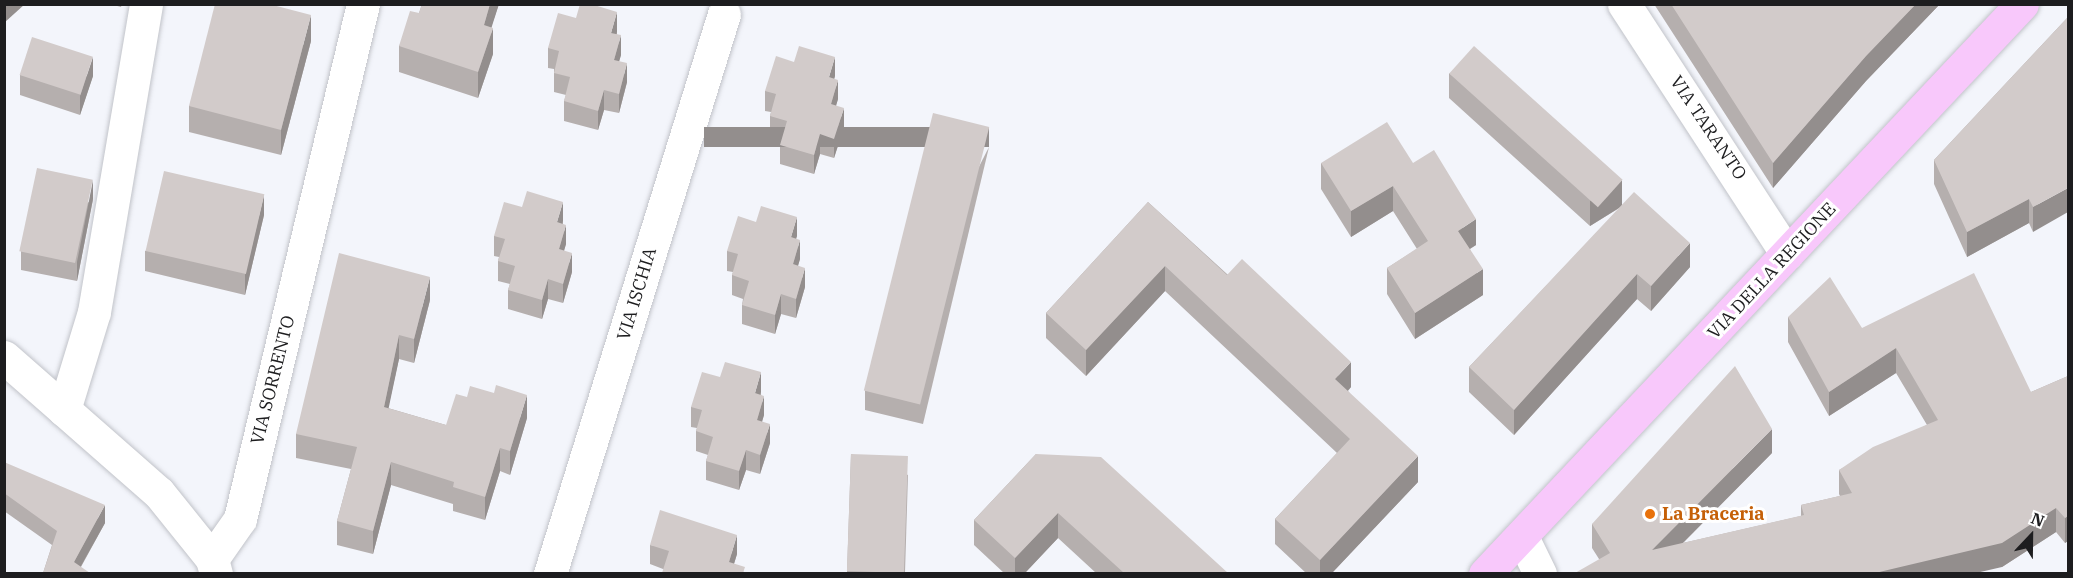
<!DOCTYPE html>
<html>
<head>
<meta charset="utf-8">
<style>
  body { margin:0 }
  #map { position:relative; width:2073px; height:578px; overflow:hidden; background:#f3f5fb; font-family:"IBM Plex Serif",serif }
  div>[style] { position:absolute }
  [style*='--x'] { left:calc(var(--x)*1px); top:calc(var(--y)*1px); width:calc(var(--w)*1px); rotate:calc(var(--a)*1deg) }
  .roads { filter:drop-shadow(0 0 2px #c1c3c9) drop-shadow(0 0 2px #c1c3c9) }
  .minor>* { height:33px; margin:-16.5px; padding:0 16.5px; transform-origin:16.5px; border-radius:16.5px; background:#fff }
  .major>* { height:33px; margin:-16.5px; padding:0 16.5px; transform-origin:16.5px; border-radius:16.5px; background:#f8c8fb }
  .wall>* { inset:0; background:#b5afae }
  .shaded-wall>* { inset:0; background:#938e8d; transform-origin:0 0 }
  .building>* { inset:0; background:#d2cbca; transform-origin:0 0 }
  .dots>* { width:16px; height:16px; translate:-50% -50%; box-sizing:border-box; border:3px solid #fff; border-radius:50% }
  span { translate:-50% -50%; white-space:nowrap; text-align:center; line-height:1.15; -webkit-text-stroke:6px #fff; paint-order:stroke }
  .street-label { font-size:18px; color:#1d1d1f }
  .food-label { font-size:18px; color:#c56008; font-weight:700 }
  .left { translate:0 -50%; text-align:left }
  .frame { position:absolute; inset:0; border:6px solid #1d1d1f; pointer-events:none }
  .north { position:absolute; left:2001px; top:506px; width:60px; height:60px; -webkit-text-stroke:4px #fff; paint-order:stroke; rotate:22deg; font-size:16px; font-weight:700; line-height:24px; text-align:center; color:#1d1d1f }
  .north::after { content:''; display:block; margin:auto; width:21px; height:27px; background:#1d1d1f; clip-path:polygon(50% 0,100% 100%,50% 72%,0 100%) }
</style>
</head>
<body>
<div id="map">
  <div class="roads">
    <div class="minor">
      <i style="--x:1624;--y:4;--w:298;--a:56.9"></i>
      <i style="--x:4;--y:357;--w:206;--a:41.3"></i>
      <i style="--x:159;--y:493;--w:85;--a:51.2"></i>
      <i style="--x:212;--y:559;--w:16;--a:75"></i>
      <i style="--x:64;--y:410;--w:102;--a:-73"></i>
      <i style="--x:94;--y:312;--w:312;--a:-80.4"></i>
      <i style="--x:1523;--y:539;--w:39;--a:64"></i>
      <i style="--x:212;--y:559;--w:49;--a:-55"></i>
      <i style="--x:240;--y:519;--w:529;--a:-76.57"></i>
      <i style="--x:550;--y:574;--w:586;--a:-72.74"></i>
    </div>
    <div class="major">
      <i style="--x:1485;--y:574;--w:783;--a:-46.71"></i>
    </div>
  </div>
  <div class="wall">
    <i style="clip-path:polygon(110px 4px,122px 4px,121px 7px)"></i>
    <i style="clip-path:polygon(422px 4px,499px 4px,491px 27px,493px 54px,478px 98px,399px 72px,399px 46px,419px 13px)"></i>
    <i style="clip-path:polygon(1654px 4px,1940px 4px,1866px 81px,1773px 188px)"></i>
    <i style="clip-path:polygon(2068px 17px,2033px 232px,2029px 223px,1967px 257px,1934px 184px,1934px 160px)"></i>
    <i style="clip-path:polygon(617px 32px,617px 34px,621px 55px,619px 61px,627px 82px,619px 113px,604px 110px,598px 130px,564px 121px,564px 101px,566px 95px,554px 92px,554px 69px,548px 68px,548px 48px)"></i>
    <i style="clip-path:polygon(311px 41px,281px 155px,189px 132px,189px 106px)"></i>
    <i style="clip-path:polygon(1449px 73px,1622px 205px,1690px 267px,1651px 311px,1637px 299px,1514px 435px,1469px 392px,1469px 367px,1621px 207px,1590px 226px,1449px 98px)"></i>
    <i style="clip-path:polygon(20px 75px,93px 76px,80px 115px,20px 95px)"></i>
    <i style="clip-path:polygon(835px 76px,834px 79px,838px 99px,836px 105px,844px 127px,834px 158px,820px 154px,814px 174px,780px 164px,780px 145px,782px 139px,770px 136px,770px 116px,771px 112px,765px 111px,765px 91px)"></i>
    <i style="clip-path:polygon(989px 147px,923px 424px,865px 410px,865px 391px)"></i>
    <i style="clip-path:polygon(1321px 163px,1413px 163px,1476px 245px,1470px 249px,1483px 295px,1415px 339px,1387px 294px,1387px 268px,1417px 249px,1393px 211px,1351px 237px,1321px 189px)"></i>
    <i style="clip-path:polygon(93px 199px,77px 281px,21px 270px,21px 251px)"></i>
    <i style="clip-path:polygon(1148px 202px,1351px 387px,1348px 391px,1418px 482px,1332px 573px,1306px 573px,1275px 544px,1275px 519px,1337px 453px,1165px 291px,1086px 376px,1046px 338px,1046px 313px)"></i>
    <i style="clip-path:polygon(264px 215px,245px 295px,145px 271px,145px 251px)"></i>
    <i style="clip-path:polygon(563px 221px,563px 224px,566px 244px,564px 250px,572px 272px,563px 303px,548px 299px,542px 319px,508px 309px,508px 290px,510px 284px,498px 281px,498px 261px,499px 257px,494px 256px,494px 236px)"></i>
    <i style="clip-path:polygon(797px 236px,796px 238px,800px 259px,798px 265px,805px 287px,796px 318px,781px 314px,775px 334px,742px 324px,742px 305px,743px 299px,732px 295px,732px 275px,733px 272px,727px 271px,727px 251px)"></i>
    <i style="clip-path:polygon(430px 300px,414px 363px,399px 359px,388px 408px,446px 425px,527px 418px,510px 475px,500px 471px,485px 520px,453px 511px,453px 504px,391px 485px,373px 554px,337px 545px,337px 521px,351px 469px,296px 458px,296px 434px)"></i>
    <i style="clip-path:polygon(1788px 317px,1862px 328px,2031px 392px,2068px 376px,2068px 541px,2065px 543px,2056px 532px,2002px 567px,1599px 559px,1592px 548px,1592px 524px,1772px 453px,1683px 543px,1801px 516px,1801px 505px,1840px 496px,1839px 494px,1839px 470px,1927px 425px,1896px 373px,1829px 416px,1788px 342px)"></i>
    <i style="clip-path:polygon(761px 392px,761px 394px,764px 415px,762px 421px,770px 443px,760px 474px,746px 470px,739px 490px,706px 480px,706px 461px,708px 455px,696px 451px,696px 431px,697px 428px,691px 427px,691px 407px)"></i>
    <i style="clip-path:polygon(851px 454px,908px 475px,905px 573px,847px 573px)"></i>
    <i style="clip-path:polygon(1036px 454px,1228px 573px,1096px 573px,1058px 538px,1025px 573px,1004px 573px,974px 545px,974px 520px)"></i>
    <i style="clip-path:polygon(4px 462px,105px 523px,81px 567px,43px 573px,52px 545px,4px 511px)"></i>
    <i style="clip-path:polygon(650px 545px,737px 554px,734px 564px,745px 573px,663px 569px,650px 564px)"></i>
  </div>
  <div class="shaded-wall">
    <i style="clip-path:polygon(4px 4px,25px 4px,4px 23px)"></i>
    <i style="clip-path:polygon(490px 4px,499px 4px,484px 51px,484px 25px)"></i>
    <i style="clip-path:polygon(1916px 4px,1940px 4px,1866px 81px,1773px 188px,1773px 163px,1866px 56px)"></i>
    <i style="clip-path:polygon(617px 12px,617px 32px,611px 52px,611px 33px)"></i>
    <i style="clip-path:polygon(311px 15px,311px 41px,281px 155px,281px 130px)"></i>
    <i style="clip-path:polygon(493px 28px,493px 54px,478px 98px,478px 72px)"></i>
    <i style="clip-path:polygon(621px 35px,621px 55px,614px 79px,614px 60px)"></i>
    <i style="clip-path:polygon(93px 57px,93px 76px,80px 115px,80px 96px)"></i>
    <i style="clip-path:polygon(835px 57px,835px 76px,829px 97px,829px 77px)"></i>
    <i style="clip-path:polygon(627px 63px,627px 82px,619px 113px,619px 94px)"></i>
    <i style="clip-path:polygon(838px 80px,838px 99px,831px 123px,831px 104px)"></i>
    <i style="clip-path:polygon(604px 90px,604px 110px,598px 130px,598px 111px)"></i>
    <i style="clip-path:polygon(844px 108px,844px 127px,834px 158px,834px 139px)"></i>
    <i style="left:989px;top:127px;width:20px;height:285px;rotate:90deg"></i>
    <i style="clip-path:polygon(820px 134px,820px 154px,814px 174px,814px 155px)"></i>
    <i style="clip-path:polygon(93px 180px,93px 199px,77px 281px,77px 262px)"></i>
    <i style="clip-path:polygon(1622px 180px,1622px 206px,1590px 226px,1590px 201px)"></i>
    <i style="clip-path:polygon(1393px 186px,1393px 211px,1351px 237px,1351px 211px)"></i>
    <i style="clip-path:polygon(2068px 188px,2068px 212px,2033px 232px,2033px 207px)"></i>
    <i style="clip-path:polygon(264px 195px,264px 215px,245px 295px,245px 275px)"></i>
    <i style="clip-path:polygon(2029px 199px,2029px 223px,1967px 257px,1967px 232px)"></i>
    <i style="clip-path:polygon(563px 202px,563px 221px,557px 242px,557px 222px)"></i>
    <i style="clip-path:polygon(797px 217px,797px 236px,791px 256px,791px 237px)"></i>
    <i style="clip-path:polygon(1476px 219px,1476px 245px,1458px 256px,1458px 231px)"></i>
    <i style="clip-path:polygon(566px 225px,566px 244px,559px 268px,559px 249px)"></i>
    <i style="clip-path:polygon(800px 240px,800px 259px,793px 283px,793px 264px)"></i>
    <i style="clip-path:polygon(1690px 243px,1690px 267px,1651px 311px,1651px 286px)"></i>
    <i style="clip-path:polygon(572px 253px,572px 272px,563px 303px,563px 284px)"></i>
    <i style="clip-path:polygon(1165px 266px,1165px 291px,1086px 376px,1086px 350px)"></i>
    <i style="clip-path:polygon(805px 268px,805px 287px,796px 318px,796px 299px)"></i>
    <i style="clip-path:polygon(1483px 269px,1483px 295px,1415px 339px,1415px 313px)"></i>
    <i style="clip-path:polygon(1637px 274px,1637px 299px,1514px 435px,1514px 410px)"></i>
    <i style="clip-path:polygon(430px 277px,430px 300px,414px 363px,414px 339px)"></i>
    <i style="clip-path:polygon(548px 279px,548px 299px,542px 319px,542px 300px)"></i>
    <i style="clip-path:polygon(781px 294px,781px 314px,775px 334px,775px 315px)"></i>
    <i style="clip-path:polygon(399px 335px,399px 359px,384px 430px,384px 407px)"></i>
    <i style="clip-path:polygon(1896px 348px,1896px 373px,1829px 416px,1829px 392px)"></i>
    <i style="clip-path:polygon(1351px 362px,1351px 387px,1335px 405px,1335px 379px)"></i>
    <i style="clip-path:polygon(761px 372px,761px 392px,755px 412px,755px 393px)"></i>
    <i style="clip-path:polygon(527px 395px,527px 418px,510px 475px,510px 451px)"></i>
    <i style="clip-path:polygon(764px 396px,764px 415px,757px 439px,757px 420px)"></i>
    <i style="clip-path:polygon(770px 424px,770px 443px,760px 474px,760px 455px)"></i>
    <i style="clip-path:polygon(1772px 429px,1772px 453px,1653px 573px,1652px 550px)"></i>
    <i style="clip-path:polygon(500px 448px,500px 471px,485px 520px,485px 497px)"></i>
    <i style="clip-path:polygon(746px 450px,746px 470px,739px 490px,739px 471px)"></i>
    <i style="clip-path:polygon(1418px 456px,1418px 482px,1332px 573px,1320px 573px,1320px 560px)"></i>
    <i style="clip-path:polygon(391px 462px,391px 485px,373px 554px,373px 531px)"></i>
    <i style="clip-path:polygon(105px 505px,105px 523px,77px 573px,74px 562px)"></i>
    <i style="clip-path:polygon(2056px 508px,2056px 532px,2002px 567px,1976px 573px,1875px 573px)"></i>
    <i style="clip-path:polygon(1058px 513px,1058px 538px,1025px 573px,1015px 573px,1015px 558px)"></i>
    <i style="clip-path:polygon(2068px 516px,2068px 541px,2065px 543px,2065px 518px)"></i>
    <i style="clip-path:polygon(737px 535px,737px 554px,731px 573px,729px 562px)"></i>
  </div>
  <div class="building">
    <i style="clip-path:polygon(215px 4px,269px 4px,311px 15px,281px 130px,189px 106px)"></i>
    <i style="clip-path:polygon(422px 4px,490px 4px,484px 25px,493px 28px,478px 72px,399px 46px,410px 11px,419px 13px)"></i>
    <i style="clip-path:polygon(580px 4px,591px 4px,617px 12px,611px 33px,621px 35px,614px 60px,627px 63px,619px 94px,604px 90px,598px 111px,564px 101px,570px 77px,554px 73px,559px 51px,548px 48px,558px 13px,576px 18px)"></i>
    <i style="clip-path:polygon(1671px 4px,1916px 4px,1866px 56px,1773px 163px)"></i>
    <i style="clip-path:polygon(2068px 17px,2068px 188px,2033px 207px,2029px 199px,1967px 232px,1934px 160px)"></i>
    <i style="left:32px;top:37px;width:64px;height:40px;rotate:18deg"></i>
    <i style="clip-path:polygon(799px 46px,835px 57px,829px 77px,838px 80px,831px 104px,844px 108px,834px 139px,820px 134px,814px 155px,780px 145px,787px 121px,770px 116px,776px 94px,765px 91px,776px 56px,794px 62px)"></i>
    <i style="left:1474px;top:46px;width:200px;height:37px;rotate:42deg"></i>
    <i style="left:933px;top:113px;width:58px;height:286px;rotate:14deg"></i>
    <i style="clip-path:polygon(1387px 122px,1413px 163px,1434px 150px,1476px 219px,1458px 231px,1483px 269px,1415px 313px,1387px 268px,1428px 241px,1393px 186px,1351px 211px,1321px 163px)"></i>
    <i style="left:37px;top:168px;width:57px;height:85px;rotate:12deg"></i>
    <i style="left:164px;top:171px;width:103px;height:82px;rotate:13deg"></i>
    <i style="clip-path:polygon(527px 191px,563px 202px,557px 222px,566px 225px,559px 249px,572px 253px,563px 284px,548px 279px,542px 300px,508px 290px,515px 266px,498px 261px,505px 239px,494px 236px,504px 202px,522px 207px)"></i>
    <i style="clip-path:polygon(1634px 192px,1690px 243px,1651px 286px,1637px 274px,1514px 410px,1469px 367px)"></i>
    <i style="clip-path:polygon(1148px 202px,1227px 275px,1242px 259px,1351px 362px,1335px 379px,1418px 456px,1320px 560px,1275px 519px,1350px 439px,1165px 266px,1086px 350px,1046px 313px)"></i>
    <i style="clip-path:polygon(761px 206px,797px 217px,791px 237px,800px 240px,793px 264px,805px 268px,796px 299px,781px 294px,775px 315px,742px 305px,749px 281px,732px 275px,738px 254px,727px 251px,738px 216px,756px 222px)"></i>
    <i style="clip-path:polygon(339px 253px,430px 277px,414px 339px,399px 335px,384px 407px,446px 425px,456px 394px,467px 397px,470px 386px,494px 393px,496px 385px,527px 395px,510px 451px,500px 448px,485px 497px,453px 487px,454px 482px,391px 462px,373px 531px,337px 521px,357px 447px,296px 434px)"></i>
    <i style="clip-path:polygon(1974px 273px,2031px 392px,2068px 376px,2068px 516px,2065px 518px,2056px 508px,2002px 543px,1875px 573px,1575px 573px,1610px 553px,1592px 524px,1735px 366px,1772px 429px,1652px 550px,1804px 515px,1801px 505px,1852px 493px,1839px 470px,1873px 447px,1938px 420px,1896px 348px,1829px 392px,1788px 317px,1830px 277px,1862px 328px)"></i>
    <i style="clip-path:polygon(725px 362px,761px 372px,755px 393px,764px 396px,757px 420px,770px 424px,760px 455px,746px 450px,739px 471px,706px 461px,713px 437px,696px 431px,702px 410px,691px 407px,702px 372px,720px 377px)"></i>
    <i style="left:851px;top:454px;width:57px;height:117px;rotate:2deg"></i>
    <i style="clip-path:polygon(1036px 454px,1101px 457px,1228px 573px,1124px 573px,1058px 513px,1015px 558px,974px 520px)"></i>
    <i style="clip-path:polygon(4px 462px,105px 505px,74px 562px,90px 573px,43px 573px,57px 531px,4px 493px)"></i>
    <i style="clip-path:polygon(660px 510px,737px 535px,729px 562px,745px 567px,743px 573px,662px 573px,669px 551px,650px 545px)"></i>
  </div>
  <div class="dots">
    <i style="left:1650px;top:514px;background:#e8710a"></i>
  </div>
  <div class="street-label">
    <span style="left:1708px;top:128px;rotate:56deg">VIA TARANTO</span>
    <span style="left:1772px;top:271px;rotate:-47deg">VIA DELLA REGIONE</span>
    <span style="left:637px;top:294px;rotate:-73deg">VIA ISCHIA</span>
    <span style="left:273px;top:380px;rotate:-76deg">VIA SORRENTO</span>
  </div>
  <div class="food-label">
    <span class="left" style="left:1662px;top:514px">La Braceria</span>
  </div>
  <div class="frame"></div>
  <div class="north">N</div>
</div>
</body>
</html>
